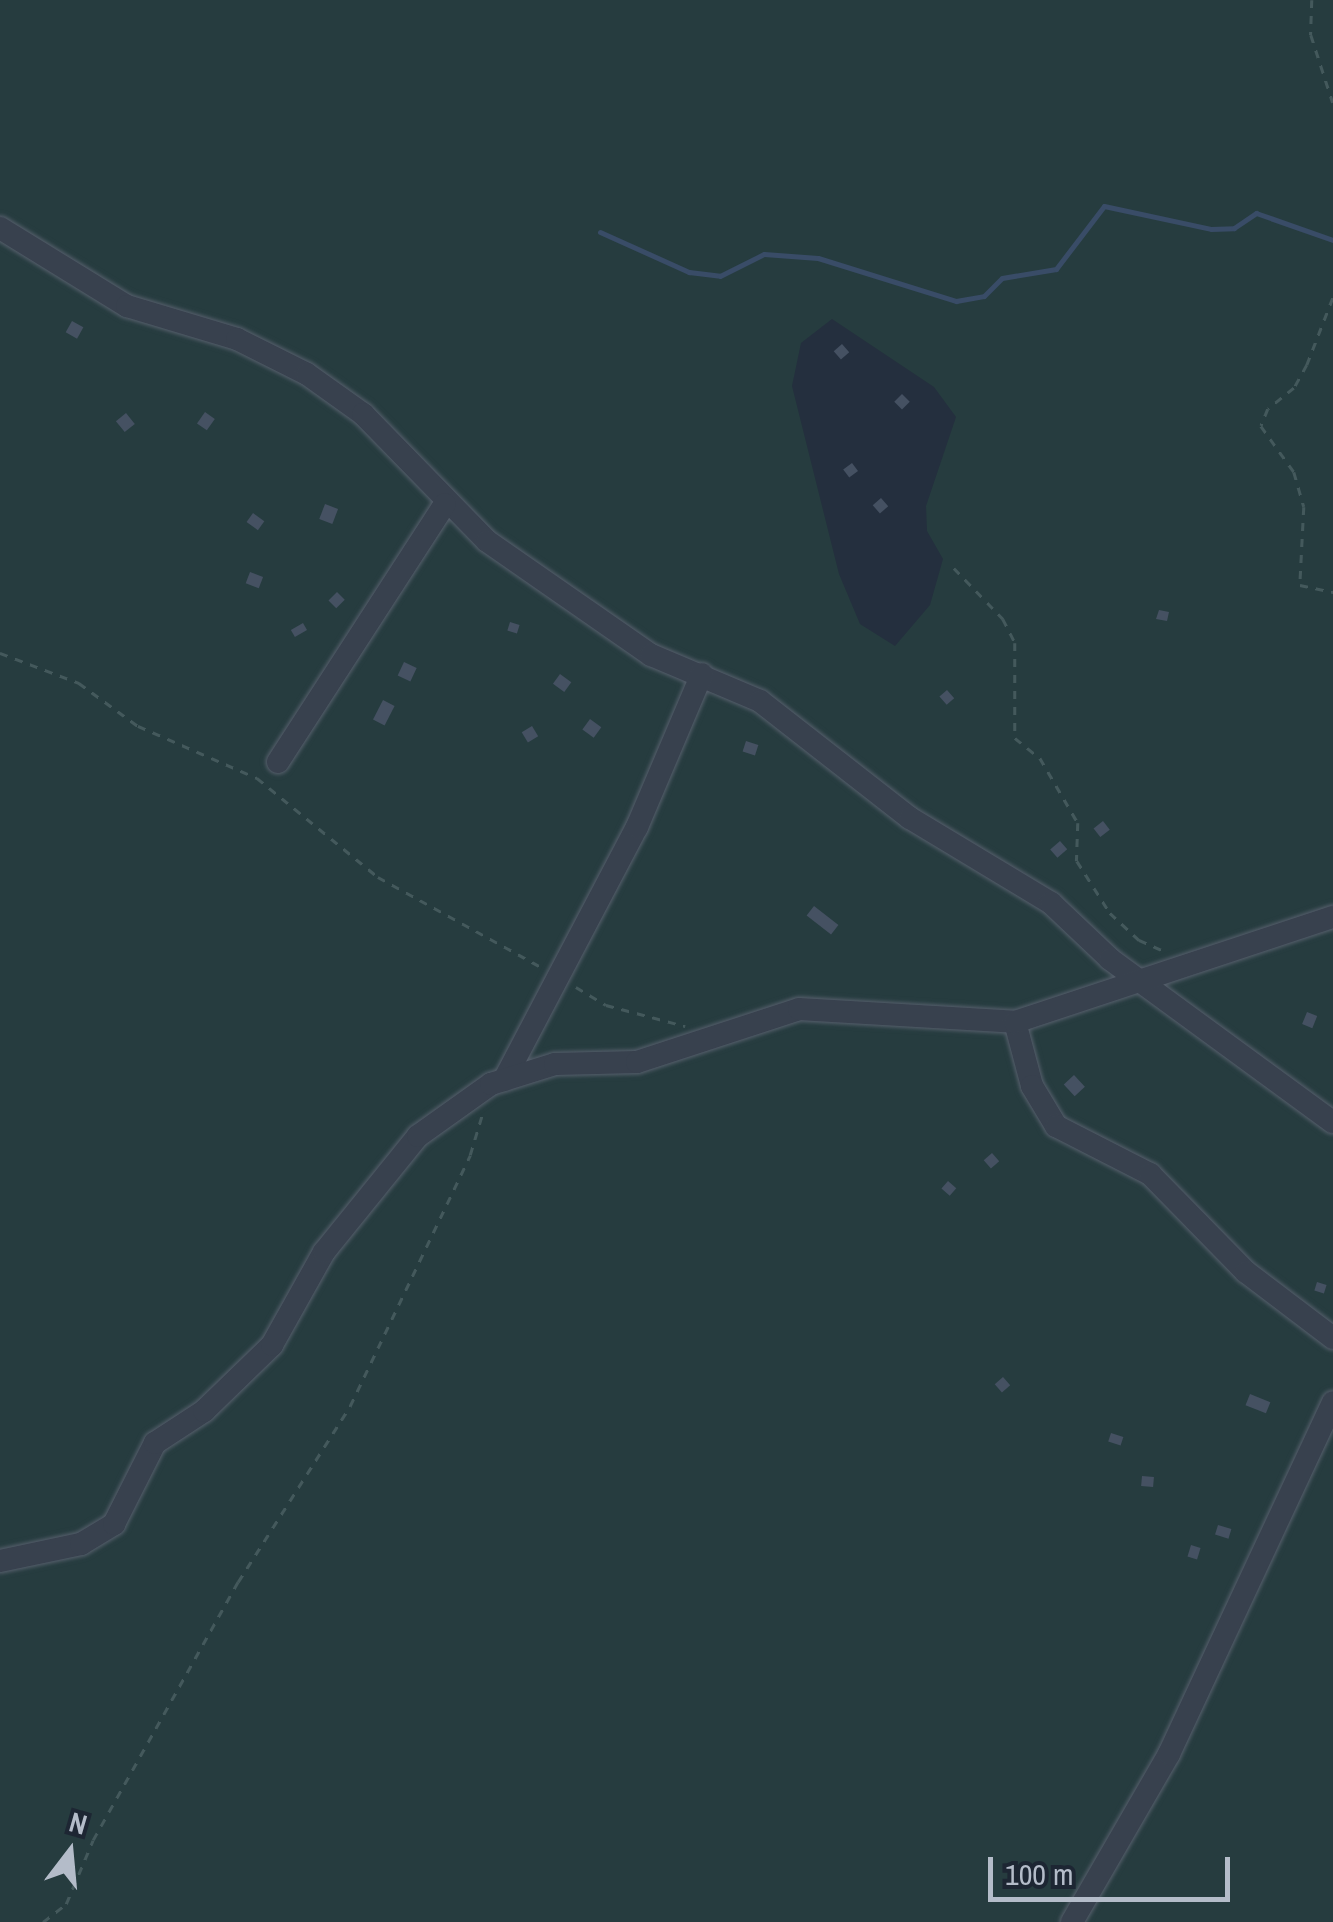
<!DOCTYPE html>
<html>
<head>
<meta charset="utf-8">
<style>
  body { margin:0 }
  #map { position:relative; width:1333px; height:1922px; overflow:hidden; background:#242f3e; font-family:"Archivo Narrow",sans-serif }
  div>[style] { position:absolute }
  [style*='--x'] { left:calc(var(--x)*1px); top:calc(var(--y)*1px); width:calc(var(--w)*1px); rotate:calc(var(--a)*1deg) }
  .green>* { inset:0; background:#263c3f }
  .stream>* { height:5px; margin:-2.5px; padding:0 2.5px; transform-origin:2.5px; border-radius:2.5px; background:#394c67 }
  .building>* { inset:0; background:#455162; transform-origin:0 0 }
  .path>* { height:2.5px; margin-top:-1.25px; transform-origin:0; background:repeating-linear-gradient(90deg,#44595c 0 8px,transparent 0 16px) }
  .roads { filter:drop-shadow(0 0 2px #565f6c) drop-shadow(0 0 2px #565f6c) }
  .minor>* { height:22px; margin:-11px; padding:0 11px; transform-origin:11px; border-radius:11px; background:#38414e }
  span { translate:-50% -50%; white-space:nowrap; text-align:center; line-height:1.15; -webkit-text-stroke:9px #1d2633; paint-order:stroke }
  .north { position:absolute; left:20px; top:1802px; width:100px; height:100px; -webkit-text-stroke:8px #1d2633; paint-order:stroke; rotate:16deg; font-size:28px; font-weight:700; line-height:40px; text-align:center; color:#b4bcc9 }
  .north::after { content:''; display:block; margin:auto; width:35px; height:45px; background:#b4bcc9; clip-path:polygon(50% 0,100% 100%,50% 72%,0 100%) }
  .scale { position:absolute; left:988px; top:1857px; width:242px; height:45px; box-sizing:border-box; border:5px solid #b4bcc9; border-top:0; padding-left:12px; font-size:30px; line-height:35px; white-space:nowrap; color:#b4bcc9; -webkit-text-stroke:8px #1d2633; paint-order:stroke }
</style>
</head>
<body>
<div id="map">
  <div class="green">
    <i style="clip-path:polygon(evenodd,0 0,1333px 0,1333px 1922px,0 1922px,0 0,832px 319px,934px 387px,956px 417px,926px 506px,927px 531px,943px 559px,930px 605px,895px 646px,860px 624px,839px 574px,792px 386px,801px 343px,832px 319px)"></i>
  </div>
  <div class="stream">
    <i style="--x:600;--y:232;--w:98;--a:24.2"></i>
    <i style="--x:689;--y:272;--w:31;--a:7"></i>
    <i style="--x:720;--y:276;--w:49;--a:-26.6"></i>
    <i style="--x:764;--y:254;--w:54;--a:4.2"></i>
    <i style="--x:818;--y:258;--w:145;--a:17.3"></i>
    <i style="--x:956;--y:301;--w:28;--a:-10"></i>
    <i style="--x:984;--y:296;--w:25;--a:-45"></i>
    <i style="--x:1002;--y:278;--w:55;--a:-9.5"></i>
    <i style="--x:1056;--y:269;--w:79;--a:-52.7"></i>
    <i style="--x:1104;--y:206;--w:109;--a:12.1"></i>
    <i style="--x:1211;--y:229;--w:23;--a:-2"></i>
    <i style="--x:1234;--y:228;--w:27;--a:-34"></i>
    <i style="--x:1256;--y:213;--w:82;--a:19.3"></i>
  </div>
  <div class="building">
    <i style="left:72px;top:321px;width:13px;height:13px;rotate:29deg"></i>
    <i style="left:842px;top:344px;width:11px;height:11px;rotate:49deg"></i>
    <i style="left:902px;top:394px;width:11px;height:11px;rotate:45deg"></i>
    <i style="left:205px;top:412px;width:12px;height:14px;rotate:35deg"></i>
    <i style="left:126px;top:413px;width:14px;height:13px;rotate:51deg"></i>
    <i style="left:852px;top:463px;width:10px;height:11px;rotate:53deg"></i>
    <i style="left:881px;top:498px;width:11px;height:11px;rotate:49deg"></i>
    <i style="left:325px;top:504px;width:14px;height:16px;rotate:21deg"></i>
    <i style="left:253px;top:513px;width:14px;height:11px;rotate:36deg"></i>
    <i style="left:250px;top:572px;width:14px;height:12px;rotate:21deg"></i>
    <i style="left:337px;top:592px;width:11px;height:12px;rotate:45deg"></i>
    <i style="clip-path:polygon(1159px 610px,1169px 612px,1167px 621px,1156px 619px)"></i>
    <i style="left:510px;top:622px;width:10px;height:9px;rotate:17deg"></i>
    <i style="left:303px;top:623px;width:8px;height:14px;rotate:60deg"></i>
    <i style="left:404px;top:662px;width:14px;height:15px;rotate:25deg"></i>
    <i style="left:560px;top:674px;width:14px;height:12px;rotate:36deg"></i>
    <i style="left:947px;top:690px;width:11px;height:10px;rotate:49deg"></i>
    <i style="left:383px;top:700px;width:13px;height:22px;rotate:27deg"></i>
    <i style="left:590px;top:719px;width:14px;height:13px;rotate:36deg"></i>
    <i style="left:532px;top:726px;width:12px;height:12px;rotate:59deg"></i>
    <i style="left:746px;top:741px;width:13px;height:11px;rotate:18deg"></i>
    <i style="left:1103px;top:821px;width:11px;height:12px;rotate:52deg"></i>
    <i style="left:1060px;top:841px;width:11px;height:13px;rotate:49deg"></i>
    <i style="left:814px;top:906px;width:31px;height:12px;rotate:38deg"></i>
    <i style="left:1307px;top:1012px;width:11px;height:13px;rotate:22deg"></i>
    <i style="left:1074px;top:1075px;width:16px;height:14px;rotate:47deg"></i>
    <i style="left:992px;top:1153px;width:11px;height:11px;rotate:49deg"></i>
    <i style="left:948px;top:1181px;width:11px;height:10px;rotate:41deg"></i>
    <i style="left:1317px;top:1282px;width:10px;height:9px;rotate:17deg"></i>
    <i style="left:1003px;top:1377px;width:11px;height:11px;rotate:49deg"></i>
    <i style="left:1250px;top:1394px;width:22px;height:12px;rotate:22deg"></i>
    <i style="left:1111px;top:1433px;width:13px;height:9px;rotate:18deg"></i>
    <i style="left:1142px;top:1476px;width:12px;height:10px;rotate:5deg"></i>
    <i style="left:1218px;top:1525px;width:14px;height:10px;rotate:17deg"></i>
    <i style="left:1191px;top:1545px;width:10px;height:12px;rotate:17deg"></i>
  </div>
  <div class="path">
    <i style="--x:1312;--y:0;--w:35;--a:92"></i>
    <i style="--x:1311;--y:35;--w:71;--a:72.1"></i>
    <i style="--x:1333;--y:298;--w:72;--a:111.2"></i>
    <i style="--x:1307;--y:365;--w:26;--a:119"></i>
    <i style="--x:1294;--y:388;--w:33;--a:141"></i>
    <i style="--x:1268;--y:409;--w:18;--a:112"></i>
    <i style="--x:1261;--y:426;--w:57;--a:54.3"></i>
    <i style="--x:1294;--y:472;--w:36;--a:74"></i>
    <i style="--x:1304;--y:507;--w:78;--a:92.9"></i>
    <i style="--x:1300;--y:585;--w:34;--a:12"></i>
    <i style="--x:954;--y:568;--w:71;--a:46.1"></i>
    <i style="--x:1003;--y:619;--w:27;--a:63"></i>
    <i style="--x:1015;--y:643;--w:95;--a:90"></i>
    <i style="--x:1015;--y:738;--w:32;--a:39"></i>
    <i style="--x:1040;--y:758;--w:75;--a:59.7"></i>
    <i style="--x:1078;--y:823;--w:38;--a:92"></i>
    <i style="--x:1077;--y:861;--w:62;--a:57.6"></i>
    <i style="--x:1110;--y:913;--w:40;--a:43"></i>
    <i style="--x:1139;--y:940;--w:27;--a:24"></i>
    <i style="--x:0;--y:653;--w:85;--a:20.8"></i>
    <i style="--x:79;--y:683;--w:73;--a:36.1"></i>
    <i style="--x:138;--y:726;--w:130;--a:23.6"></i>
    <i style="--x:257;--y:778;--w:156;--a:39.3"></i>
    <i style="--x:378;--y:877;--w:188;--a:28.9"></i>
    <i style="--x:576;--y:987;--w:35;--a:31"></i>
    <i style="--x:606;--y:1005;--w:82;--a:14.9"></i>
    <i style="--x:43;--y:1922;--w:29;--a:-38"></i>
    <i style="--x:66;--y:1904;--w:69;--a:-67.1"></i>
    <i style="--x:93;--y:1840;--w:296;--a:-60.7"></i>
    <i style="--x:238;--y:1582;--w:209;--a:-57.5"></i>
    <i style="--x:350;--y:1406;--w:278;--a:-64.4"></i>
    <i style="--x:470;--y:1155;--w:42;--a:-73.3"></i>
  </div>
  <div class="roads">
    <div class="minor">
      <i style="--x:0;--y:228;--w:149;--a:31.6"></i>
      <i style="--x:127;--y:306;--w:115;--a:16.7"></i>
      <i style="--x:237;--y:339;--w:78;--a:26.6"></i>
      <i style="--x:307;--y:374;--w:69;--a:35.5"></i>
      <i style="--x:363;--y:414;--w:177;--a:45.7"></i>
      <i style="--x:487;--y:541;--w:200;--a:34.8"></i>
      <i style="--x:651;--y:655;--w:118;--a:22.9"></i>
      <i style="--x:760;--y:701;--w:190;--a:38"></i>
      <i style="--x:910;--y:818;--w:165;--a:31.1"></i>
      <i style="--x:1051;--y:903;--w:81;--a:43.5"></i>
      <i style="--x:1110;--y:959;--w:276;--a:36.2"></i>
      <i style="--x:278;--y:762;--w:307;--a:-57.1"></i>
      <i style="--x:1015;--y:1022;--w:66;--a:75.1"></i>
      <i style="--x:1032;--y:1086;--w:47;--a:59"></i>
      <i style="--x:1056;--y:1126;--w:106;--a:27.1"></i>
      <i style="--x:1150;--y:1174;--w:137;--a:45.6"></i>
      <i style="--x:1246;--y:1272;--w:109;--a:37.2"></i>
      <i style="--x:504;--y:1080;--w:286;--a:-62.3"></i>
      <i style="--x:637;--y:827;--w:166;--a:-67"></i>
      <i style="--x:0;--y:1561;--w:83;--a:-11.9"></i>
      <i style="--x:81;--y:1544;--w:39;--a:-31"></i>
      <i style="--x:114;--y:1524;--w:91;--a:-63.2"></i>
      <i style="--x:155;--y:1443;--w:59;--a:-33.1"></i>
      <i style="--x:204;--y:1411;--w:95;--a:-44.1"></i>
      <i style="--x:272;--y:1345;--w:107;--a:-60.8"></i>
      <i style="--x:324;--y:1252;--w:149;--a:-51"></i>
      <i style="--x:418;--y:1136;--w:90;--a:-35.5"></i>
      <i style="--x:491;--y:1084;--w:67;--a:-17.4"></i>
      <i style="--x:555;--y:1064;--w:82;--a:-1.4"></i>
      <i style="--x:637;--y:1062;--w:170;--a:-18.1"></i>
      <i style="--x:799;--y:1009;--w:216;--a:3.4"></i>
      <i style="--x:1015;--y:1022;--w:335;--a:-18.3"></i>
      <i style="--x:1072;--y:1922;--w:194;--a:-60"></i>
      <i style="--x:1169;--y:1754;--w:388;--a:-65"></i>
    </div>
  </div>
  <div class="north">N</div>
  <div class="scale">100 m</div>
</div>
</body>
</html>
